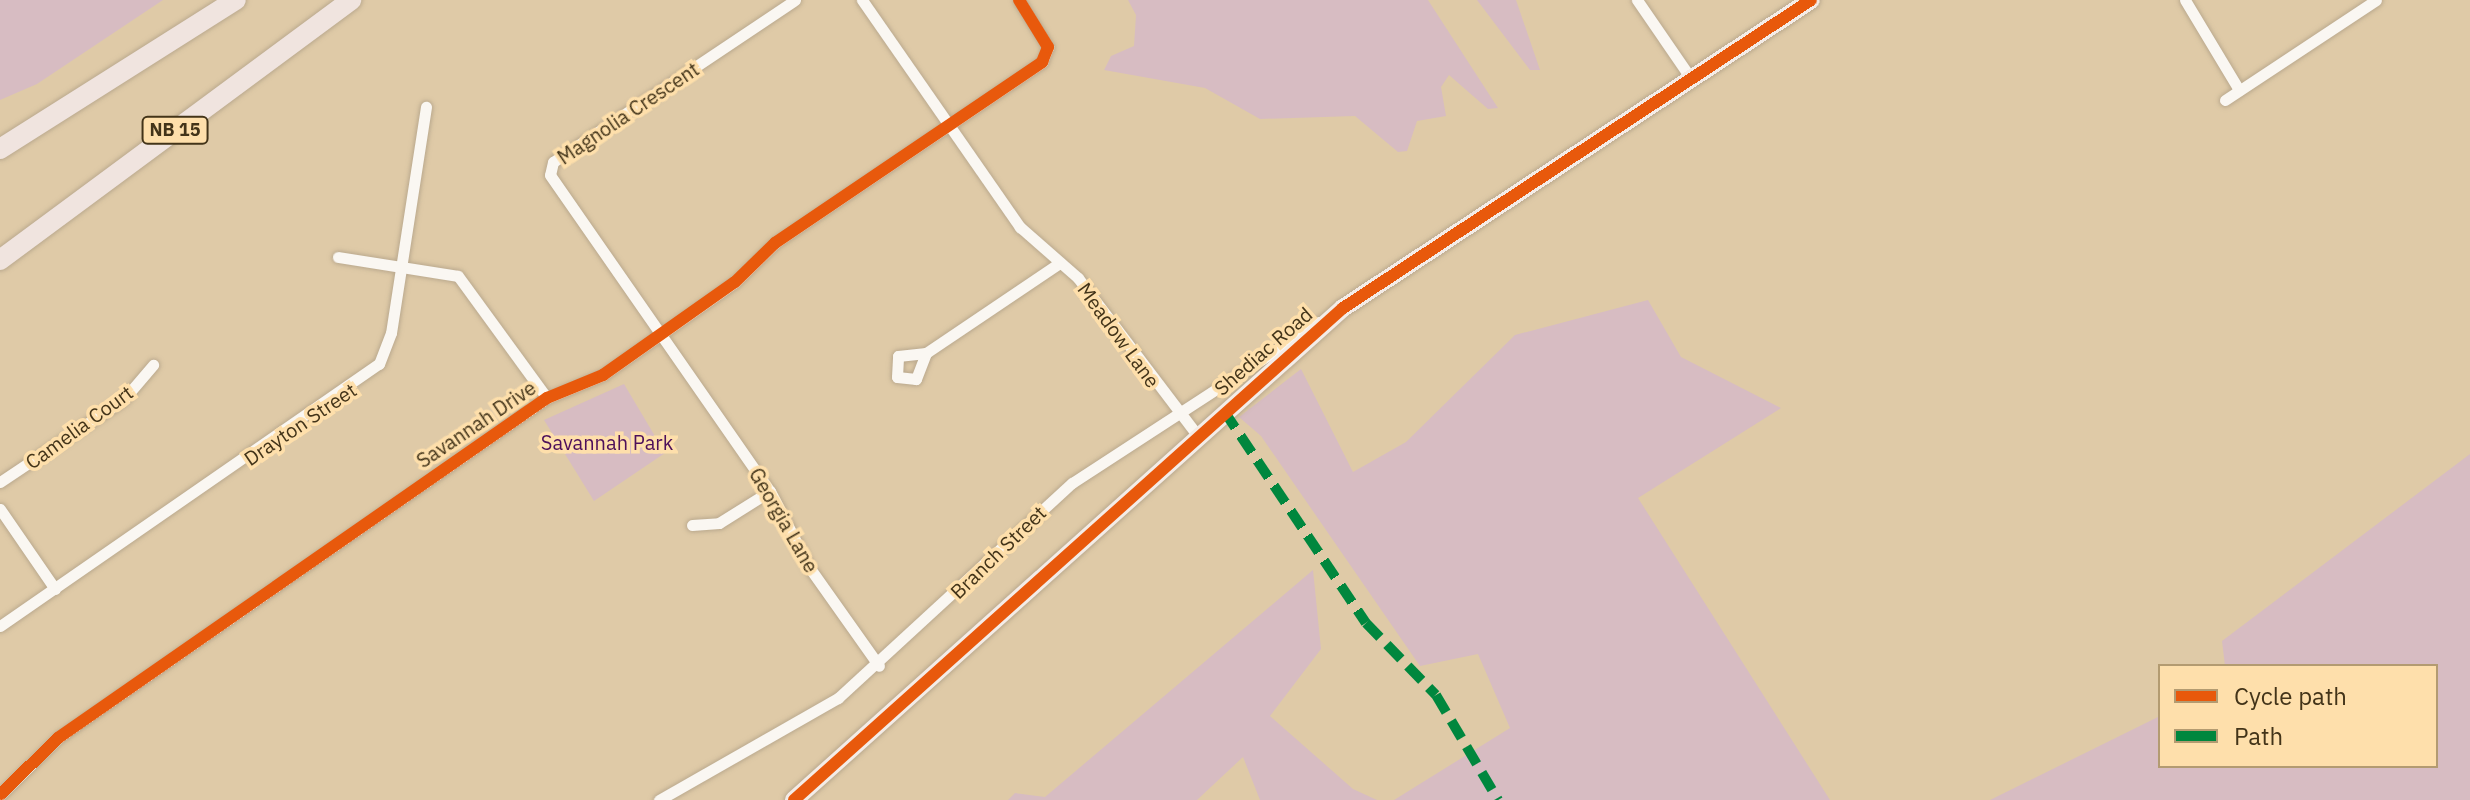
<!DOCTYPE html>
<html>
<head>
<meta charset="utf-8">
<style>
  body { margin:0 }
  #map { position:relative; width:2470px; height:800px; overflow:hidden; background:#dfcaa7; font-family:"IBM Plex Sans",sans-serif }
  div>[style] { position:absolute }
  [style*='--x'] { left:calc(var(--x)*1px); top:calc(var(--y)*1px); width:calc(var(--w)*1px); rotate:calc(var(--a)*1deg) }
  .green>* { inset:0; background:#d7bcc2 }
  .roads { filter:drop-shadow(0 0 2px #baa98e) drop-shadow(0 0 2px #baa98e) }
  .minor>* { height:11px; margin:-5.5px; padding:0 5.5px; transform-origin:5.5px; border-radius:5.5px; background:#faf7f2 }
  .primary>* { height:18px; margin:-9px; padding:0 9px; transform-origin:9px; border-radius:9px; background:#f4ece7 }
  .motorway>* { height:20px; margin:-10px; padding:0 10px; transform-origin:10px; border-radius:10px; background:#f0e4df }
  .quiet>* { height:10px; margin-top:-5px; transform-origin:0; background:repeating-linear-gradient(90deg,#00873e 0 20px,transparent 0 30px) }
  .cycleway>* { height:12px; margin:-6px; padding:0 6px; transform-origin:6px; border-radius:6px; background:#e8590c }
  span { translate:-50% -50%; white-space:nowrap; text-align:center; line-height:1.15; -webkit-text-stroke:7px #fedfab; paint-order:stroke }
  .shield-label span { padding:2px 6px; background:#fedfab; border:2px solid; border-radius:6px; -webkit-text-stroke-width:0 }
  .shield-label { font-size:18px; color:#433419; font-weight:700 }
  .street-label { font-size:20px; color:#433419 }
  .park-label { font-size:20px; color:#4d105a }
  .legend { position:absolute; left:2158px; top:664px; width:280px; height:104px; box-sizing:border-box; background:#fedfab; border:2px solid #b39b71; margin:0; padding:10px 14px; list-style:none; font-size:24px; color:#433419 }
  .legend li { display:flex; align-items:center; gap:16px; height:40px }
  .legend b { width:40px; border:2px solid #b39b71 }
</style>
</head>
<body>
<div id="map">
  <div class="green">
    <i style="clip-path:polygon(0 0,163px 0,37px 84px,0 100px)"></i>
    <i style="clip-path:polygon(1128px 0,1428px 0,1498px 108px,1488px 109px,1449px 75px,1441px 87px,1446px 116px,1417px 121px,1407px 151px,1398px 152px,1355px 116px,1260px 119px,1205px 88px,1104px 70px,1111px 56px,1134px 46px,1136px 15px)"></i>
    <i style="clip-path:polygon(1477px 0,1516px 0,1540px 70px,1530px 70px)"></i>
    <i style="clip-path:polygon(1648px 300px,1681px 357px,1781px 408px,1638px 498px,1830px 800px,1394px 800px,1510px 728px,1478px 654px,1420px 666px,1261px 436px,1239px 417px,1301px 369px,1353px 472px,1406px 442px,1515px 335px)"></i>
    <i style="clip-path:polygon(624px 384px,665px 453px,594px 501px,544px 420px)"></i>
    <i style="clip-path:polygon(2470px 454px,2470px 800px,1990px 800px,2160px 716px,2160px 766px,2436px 766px,2436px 666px,2225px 666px,2222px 641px)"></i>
    <i style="clip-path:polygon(1313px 570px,1321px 649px,1270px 716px,1353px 789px,1377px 800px,1260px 800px,1243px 757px,1197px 800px,1008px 800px,1015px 793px,1045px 797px)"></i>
  </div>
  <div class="roads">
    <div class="minor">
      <i style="--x:795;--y:0;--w:291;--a:146.2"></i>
      <i style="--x:553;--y:162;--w:13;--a:103"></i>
      <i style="--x:550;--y:175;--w:385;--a:55.2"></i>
      <i style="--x:770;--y:491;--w:85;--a:62.8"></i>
      <i style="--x:809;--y:567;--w:121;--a:54.7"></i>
      <i style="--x:862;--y:0;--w:277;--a:55.2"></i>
      <i style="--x:1020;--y:227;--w:77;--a:41.3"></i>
      <i style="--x:1078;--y:278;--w:198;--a:52.8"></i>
      <i style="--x:1637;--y:0;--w:97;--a:55.5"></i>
      <i style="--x:2185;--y:0;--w:105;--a:59"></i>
      <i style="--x:2225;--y:100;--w:181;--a:-33.5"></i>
      <i style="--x:338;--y:257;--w:121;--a:9"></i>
      <i style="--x:458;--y:276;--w:151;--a:53.9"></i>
      <i style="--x:926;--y:353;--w:28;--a:111"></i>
      <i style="--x:916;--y:379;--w:19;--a:-174"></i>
      <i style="--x:897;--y:377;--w:21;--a:-87"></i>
      <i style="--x:898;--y:356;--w:28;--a:-6"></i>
      <i style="--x:926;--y:353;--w:159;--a:-34"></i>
      <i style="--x:0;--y:482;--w:149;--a:-33.8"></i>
      <i style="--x:124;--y:399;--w:45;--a:-49.5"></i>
      <i style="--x:0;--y:509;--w:97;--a:55.5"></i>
      <i style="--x:692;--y:525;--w:27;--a:-4"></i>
      <i style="--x:719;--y:523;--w:60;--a:-32.1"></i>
      <i style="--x:0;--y:626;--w:461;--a:-34.7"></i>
      <i style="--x:379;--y:364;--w:33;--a:-69"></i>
      <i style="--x:391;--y:333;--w:229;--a:-81.2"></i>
      <i style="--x:1;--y:794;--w:80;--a:-44.5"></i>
      <i style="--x:58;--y:738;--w:596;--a:-34.81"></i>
      <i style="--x:547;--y:398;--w:61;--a:-22.3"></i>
      <i style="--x:603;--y:375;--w:161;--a:-35.2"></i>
      <i style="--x:735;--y:282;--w:56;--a:-44.3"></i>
      <i style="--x:775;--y:243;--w:323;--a:-34.1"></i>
      <i style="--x:1042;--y:62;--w:16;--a:-68"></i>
      <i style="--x:1048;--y:47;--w:55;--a:-121.7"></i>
      <i style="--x:659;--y:800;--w:206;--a:-29.7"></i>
      <i style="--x:838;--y:698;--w:318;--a:-42.6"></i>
      <i style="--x:1072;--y:483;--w:295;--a:-33.1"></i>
    </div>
    <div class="primary">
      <i style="--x:794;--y:800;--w:737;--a:-41.87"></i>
      <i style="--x:1343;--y:308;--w:560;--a:-33.35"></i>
    </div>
    <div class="motorway">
      <i style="--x:0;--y:149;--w:279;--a:-32.3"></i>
      <i style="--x:0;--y:260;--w:437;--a:-36.5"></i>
    </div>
  </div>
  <div class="quiet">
    <i style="--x:1224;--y:411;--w:255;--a:56.2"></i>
    <i style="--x:1366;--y:623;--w:100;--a:45.8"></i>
    <i style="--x:1436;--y:695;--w:122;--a:59.4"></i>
  </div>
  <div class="cycleway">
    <i style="--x:1;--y:794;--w:80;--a:-44.5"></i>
    <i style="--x:58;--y:738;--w:596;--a:-34.81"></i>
    <i style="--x:547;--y:398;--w:61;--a:-22.3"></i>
    <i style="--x:603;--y:375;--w:161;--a:-35.2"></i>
    <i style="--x:735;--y:282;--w:56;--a:-44.3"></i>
    <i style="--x:775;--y:243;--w:323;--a:-34.1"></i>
    <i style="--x:1042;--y:62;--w:16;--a:-68"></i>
    <i style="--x:1048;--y:47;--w:55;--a:-121.7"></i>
    <i style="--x:794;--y:800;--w:737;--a:-41.87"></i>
    <i style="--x:1343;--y:308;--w:560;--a:-33.35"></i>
  </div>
  <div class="shield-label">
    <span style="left:175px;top:130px">NB 15</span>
  </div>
  <div class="street-label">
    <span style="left:628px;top:113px;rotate:-34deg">Magnolia Crescent</span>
    <span style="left:1119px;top:335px;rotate:54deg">Meadow Lane</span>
    <span style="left:1263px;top:351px;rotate:-41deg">Shediac Road</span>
    <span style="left:300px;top:424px;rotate:-34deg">Drayton Street</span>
    <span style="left:476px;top:424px;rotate:-34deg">Savannah Drive</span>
    <span style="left:79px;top:427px;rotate:-36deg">Camelia Court</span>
    <span style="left:784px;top:520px;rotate:60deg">Georgia Lane</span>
    <span style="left:998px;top:552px;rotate:-44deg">Branch Street</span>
  </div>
  <div class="park-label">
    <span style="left:607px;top:442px">Savannah Park</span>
  </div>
  <ul class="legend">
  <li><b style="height:10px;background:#e8590c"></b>Cycle path</li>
  <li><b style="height:10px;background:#00873e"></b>Path</li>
  </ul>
</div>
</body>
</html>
